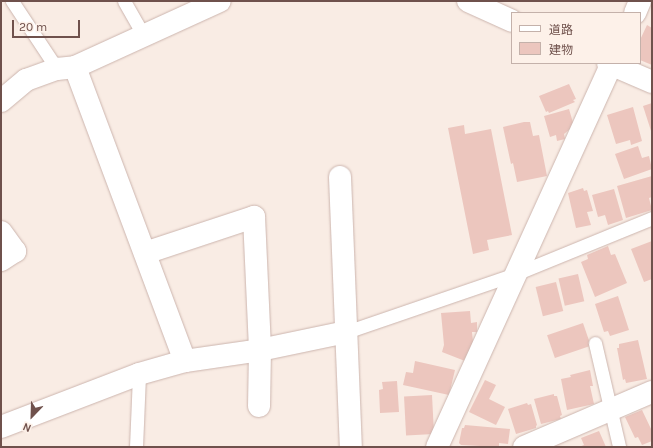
<!DOCTYPE html>
<html>
<head>
<meta charset="utf-8">
<style>
  body { margin:0 }
  #map { position:relative; width:653px; height:448px; overflow:hidden; background:#f9ece4; font-family:Karla,"Noto Sans JP",sans-serif }
  div>[style] { position:absolute }
  [style*='--x'] { left:calc(var(--x)*1px); top:calc(var(--y)*1px); width:calc(var(--w)*1px); rotate:calc(var(--a)*1deg) }
  .building>* { inset:0; background:#ecc6be; transform-origin:0 0 }
  .roads { filter:drop-shadow(0 0 1px #ccb5ae) drop-shadow(0 0 1px #ccb5ae) }
  .lane>* { height:13px; margin:-6.5px; padding:0 6.5px; transform-origin:6.5px; border-radius:6.5px; background:#fff }
  .street>* { height:22px; margin:-11px; padding:0 11px; transform-origin:11px; border-radius:11px; background:#fff }
  span { translate:-50% -50%; white-space:nowrap; text-align:center; line-height:1.15; -webkit-text-stroke:4px #fdf1e9; paint-order:stroke }
  .frame { position:absolute; inset:0; border:2px solid #6f514c; pointer-events:none }
  .legend { position:absolute; left:511px; top:12px; width:130px; height:52px; box-sizing:border-box; background:#fdf1e9; border:1px solid #c4b1aa; margin:0; padding:5px 7px; list-style:none; font-size:12px; color:#6f514c }
  .legend li { display:flex; align-items:center; gap:8px; height:20px }
  .legend b { width:20px; border:1px solid #c4b1aa }
  .north { position:absolute; left:12px; top:396px; width:40px; height:40px; -webkit-text-stroke:3px #fdf1e9; paint-order:stroke; rotate:203deg; font-size:11px; font-weight:700; line-height:16px; text-align:center; color:#6f514c }
  .north::after { content:''; display:block; margin:auto; width:14px; height:18px; background:#6f514c; clip-path:polygon(50% 0,100% 100%,50% 72%,0 100%) }
  .scale { position:absolute; left:12px; top:20px; width:68px; height:18px; box-sizing:border-box; border:2px solid #6f514c; border-top:0; padding-left:5px; font-size:12px; line-height:14px; white-space:nowrap; color:#6f514c; -webkit-text-stroke:3px #fdf1e9; paint-order:stroke }
</style>
</head>
<body>
<div id="map">
  <div class="building">
    <i style="clip-path:polygon(647px 25px,652px 28px,652px 65px,640px 60px,640px 40px)"></i>
    <i style="clip-path:polygon(569px 84px,576px 99px,573px 100px,575px 102px,549px 113px,548px 111px,546px 112px,539px 96px)"></i>
    <i style="clip-path:polygon(652px 103px,652px 134px,643px 106px)"></i>
    <i style="clip-path:polygon(633px 107px,642px 141px,631px 145px,630px 140px,616px 144px,607px 115px)"></i>
    <i style="clip-path:polygon(569px 109px,574px 126px,564px 134px,565px 139px,557px 141px,556px 135px,550px 137px,544px 116px)"></i>
    <i style="clip-path:polygon(524px 122px,530px 122px,533px 136px,539px 135px,547px 176px,517px 182px,513px 163px,511px 164px,503px 127px)"></i>
    <i style="clip-path:polygon(464px 125px,465px 134px,491px 129px,512px 235px,487px 240px,489px 250px,473px 254px,448px 128px)"></i>
    <i style="clip-path:polygon(638px 146px,642px 158px,649px 156px,652px 169px,624px 179px,615px 154px)"></i>
    <i style="clip-path:polygon(652px 176px,652px 197px,649px 198px,652px 210px,626px 218px,617px 186px)"></i>
    <i style="clip-path:polygon(583px 188px,584px 191px,587px 190px,593px 211px,587px 212px,591px 225px,576px 228px,568px 193px)"></i>
    <i style="clip-path:polygon(614px 189px,623px 220px,608px 225px,605px 215px,598px 217px,592px 195px)"></i>
    <i style="clip-path:polygon(652px 241px,652px 279px,644px 282px,631px 249px)"></i>
    <i style="clip-path:polygon(608px 246px,611px 255px,615px 254px,627px 283px,595px 297px,581px 262px,588px 259px,587px 255px)"></i>
    <i style="left:578px;top:274px;width:28px;height:20px;rotate:77deg"></i>
    <i style="left:556px;top:282px;width:30px;height:21px;rotate:76deg"></i>
    <i style="clip-path:polygon(618px 296px,629px 330px,610px 336px,608px 331px,604px 332px,595px 304px)"></i>
    <i style="clip-path:polygon(470px 311px,471px 323px,477px 322px,477px 332px,472px 332px,473px 342px,465px 361px,442px 352px,444px 345px,441px 313px)"></i>
    <i style="left:583px;top:323px;width:24px;height:38px;rotate:71deg"></i>
    <i style="clip-path:polygon(638px 340px,647px 379px,626px 383px,625px 379px,623px 380px,617px 348px,619px 348px,619px 344px)"></i>
    <i style="clip-path:polygon(415px 361px,455px 370px,449px 395px,403px 385px,406px 372px,413px 373px)"></i>
    <i style="clip-path:polygon(590px 370px,593px 386px,590px 386px,594px 404px,567px 410px,561px 379px,571px 377px,570px 375px)"></i>
    <i style="clip-path:polygon(485px 380px,496px 385px,489px 399px,505px 407px,496px 425px,469px 412px)"></i>
    <i style="clip-path:polygon(397px 381px,399px 412px,380px 413px,379px 390px,383px 389px,382px 382px)"></i>
    <i style="clip-path:polygon(554px 394px,554px 396px,557px 396px,562px 415px,560px 416px,561px 419px,541px 424px,534px 399px)"></i>
    <i style="left:432px;top:395px;width:39px;height:28px;rotate:87deg"></i>
    <i style="clip-path:polygon(527px 403px,528px 405px,531px 404px,537px 425px,536px 426px,536px 428px,516px 434px,508px 409px)"></i>
    <i style="clip-path:polygon(642px 410px,652px 431px,652px 441px,642px 445px,638px 437px,635px 438px,625px 417px)"></i>
    <i style="clip-path:polygon(465px 425px,510px 429px,508px 444px,499px 443px,499px 447px,461px 445px,459px 443px,462px 428px,464px 428px)"></i>
    <i style="clip-path:polygon(599px 431px,606px 447px,579px 447px,584px 445px,581px 438px)"></i>
  </div>
  <div class="roads">
    <div class="lane">
      <i style="--x:12;--y:1;--w:82;--a:56.5"></i>
      <i style="--x:124;--y:1;--w:40;--a:60.3"></i>
      <i style="--x:346;--y:332;--w:179;--a:-18.9"></i>
      <i style="--x:515;--y:274;--w:148;--a:-22.2"></i>
      <i style="--x:595;--y:343;--w:106;--a:76.9"></i>
      <i style="--x:136;--y:447;--w:73;--a:-87.6"></i>
    </div>
    <div class="street">
      <i style="--x:468;--y:1;--w:48;--a:24.4"></i>
      <i style="--x:635;--y:13;--w:13;--a:-67"></i>
      <i style="--x:608;--y:63;--w:48;--a:23.4"></i>
      <i style="--x:75;--y:67;--w:314;--a:69.5"></i>
      <i style="--x:1;--y:101;--w:33;--a:-40"></i>
      <i style="--x:26;--y:80;--w:33;--a:-20"></i>
      <i style="--x:57;--y:69;--w:18;--a:-6"></i>
      <i style="--x:75;--y:67;--w:159;--a:-24.5"></i>
      <i style="--x:340;--y:177;--w:270;--a:87.7"></i>
      <i style="--x:1;--y:232;--w:24;--a:54"></i>
      <i style="--x:15;--y:251;--w:17;--a:147"></i>
      <i style="--x:145;--y:253;--w:115;--a:-18.3"></i>
      <i style="--x:254;--y:217;--w:133;--a:87.4"></i>
      <i style="--x:260;--y:350;--w:56;--a:91"></i>
      <i style="--x:1;--y:427;--w:148;--a:-21"></i>
      <i style="--x:139;--y:374;--w:48;--a:-15.8"></i>
      <i style="--x:185;--y:361;--w:76;--a:-8.3"></i>
      <i style="--x:260;--y:350;--w:88;--a:-11.8"></i>
      <i style="--x:437;--y:447;--w:422;--a:-65.5"></i>
      <i style="--x:524;--y:447;--w:139;--a:-23.3"></i>
    </div>
  </div>
  <div class="frame"></div>
  <ul class="legend">
  <li><b style="height:5px;background:#fff"></b>道路</li>
  <li><b style="height:11px;background:#ecc6be"></b>建物</li>
  </ul>
  <div class="north">N</div>
  <div class="scale">20 m</div>
</div>
</body>
</html>
